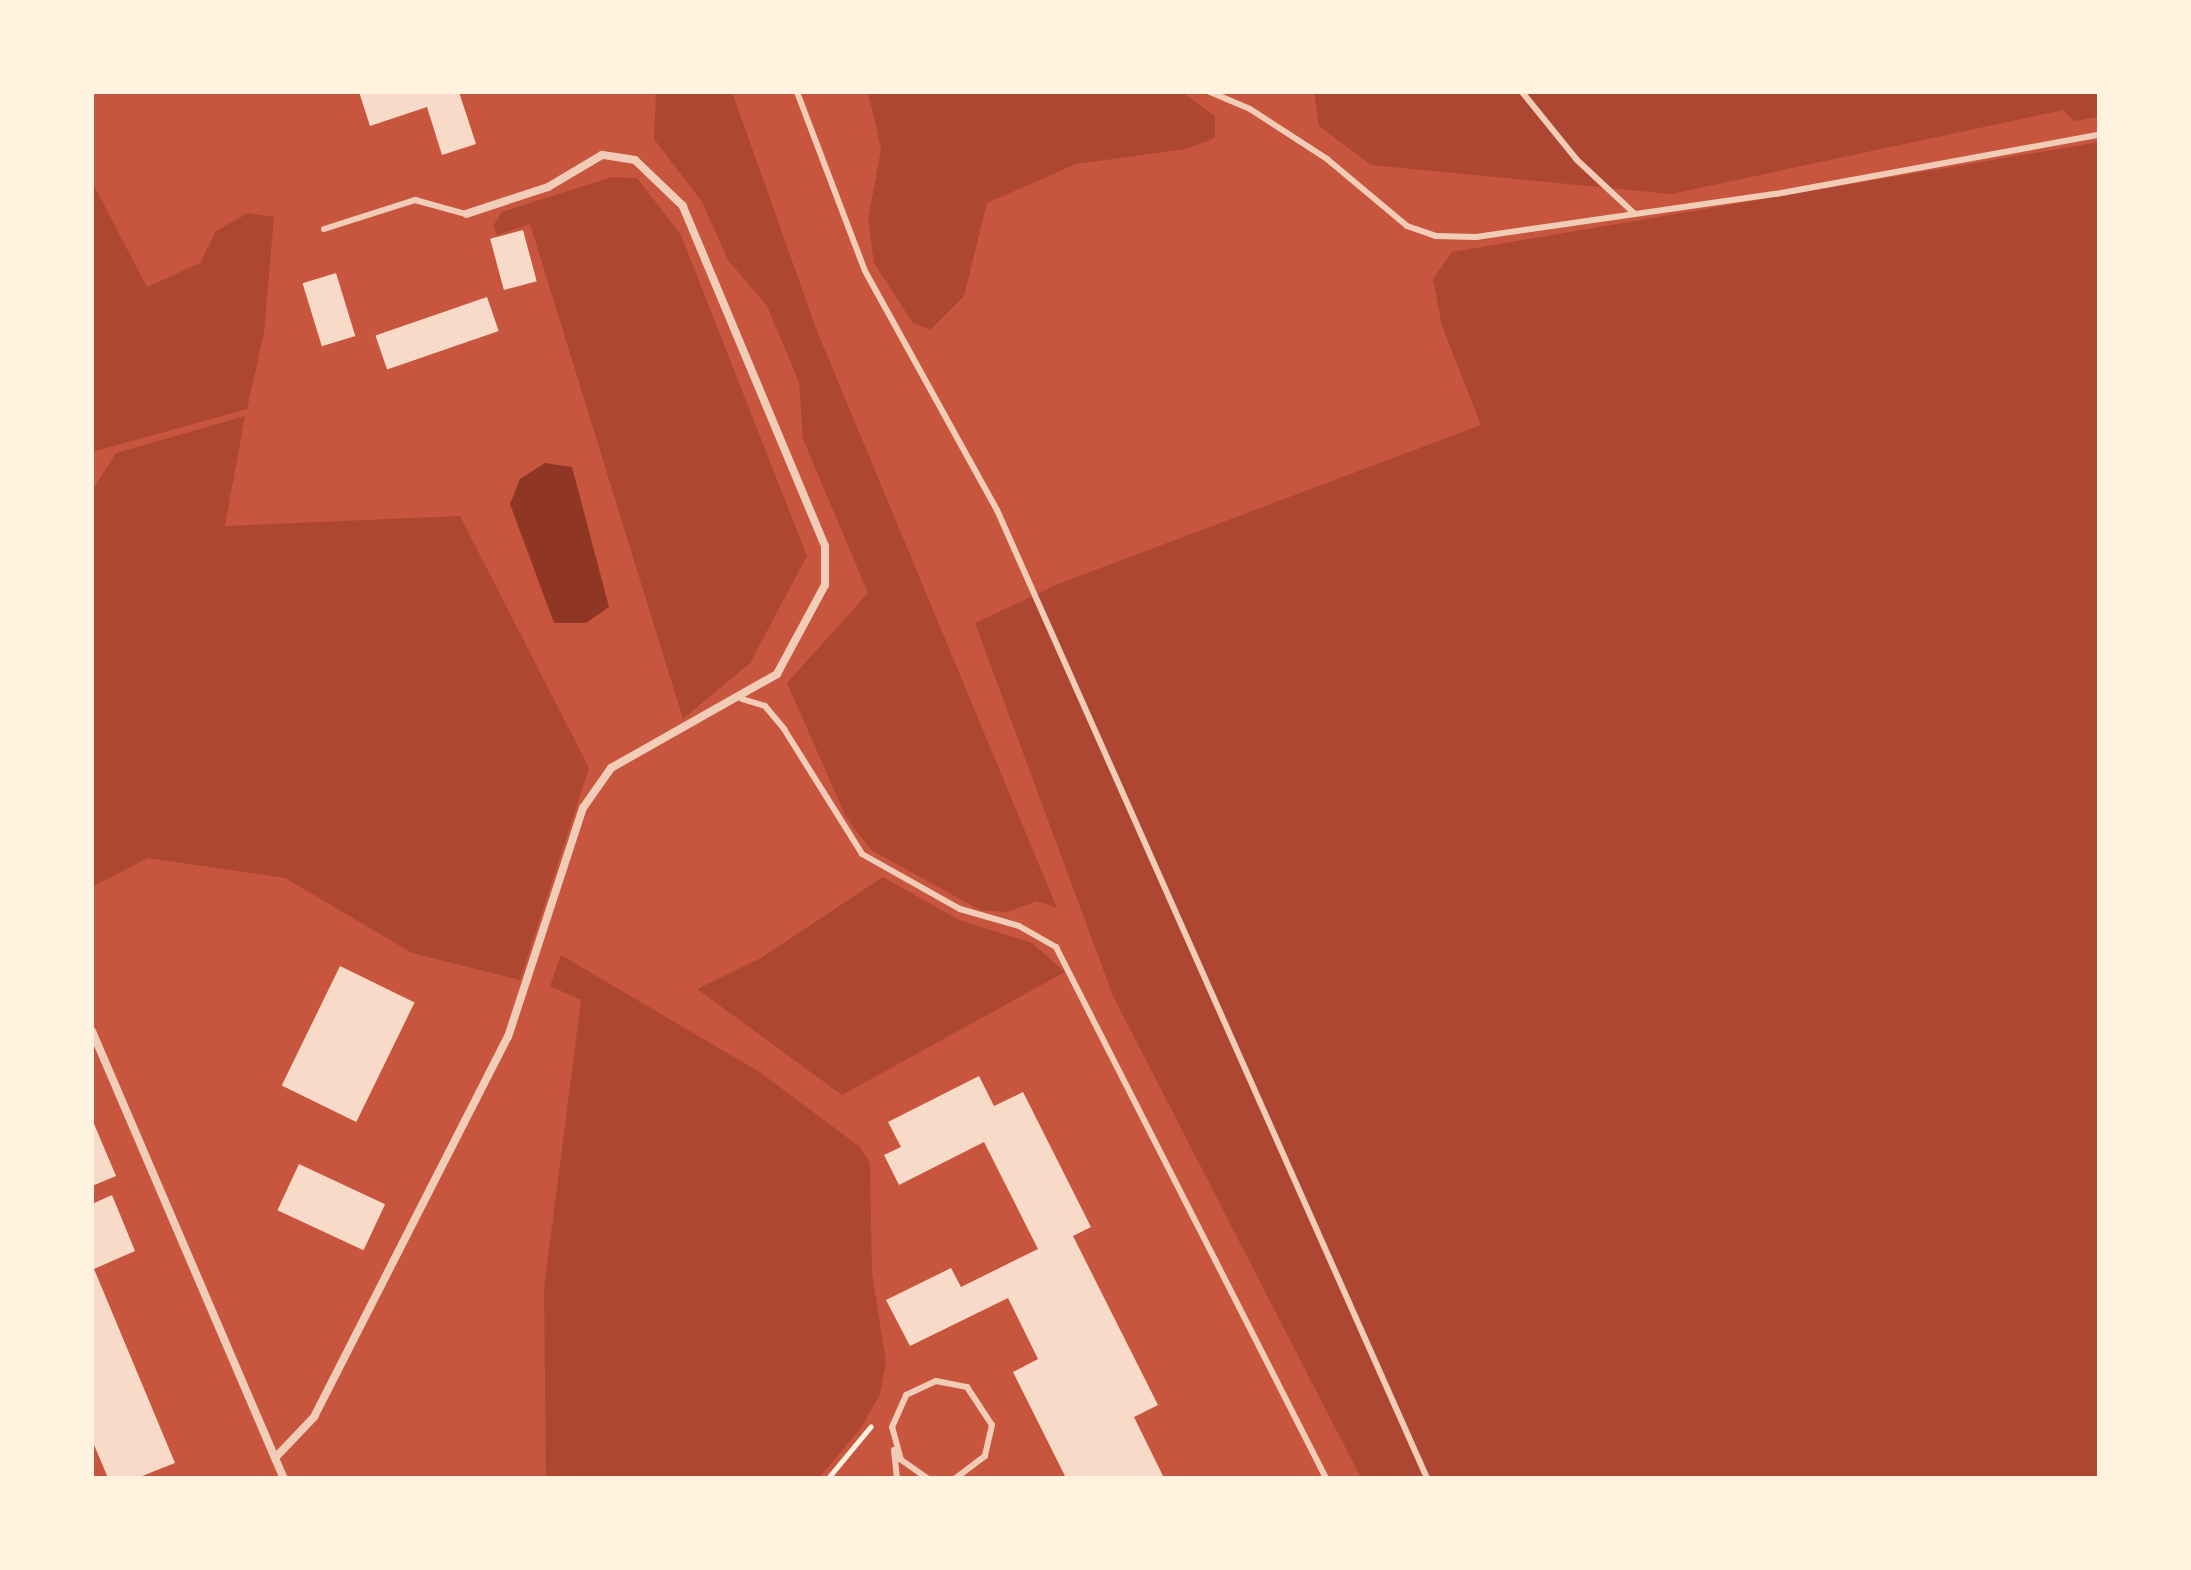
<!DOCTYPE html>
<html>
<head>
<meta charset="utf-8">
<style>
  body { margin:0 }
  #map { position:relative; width:2191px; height:1570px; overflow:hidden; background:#c8553d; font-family:"Source Sans 3",sans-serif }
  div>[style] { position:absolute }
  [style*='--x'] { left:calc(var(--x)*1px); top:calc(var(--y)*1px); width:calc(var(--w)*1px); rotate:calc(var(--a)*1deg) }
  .green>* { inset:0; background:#ae4732 }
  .water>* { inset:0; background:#8f3625 }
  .building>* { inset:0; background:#f7dbc8; transform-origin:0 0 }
  .path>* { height:5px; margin:-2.5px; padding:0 2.5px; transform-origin:2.5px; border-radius:2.5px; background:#fff3e0 }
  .service>* { height:6px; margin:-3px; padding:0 3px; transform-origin:3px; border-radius:3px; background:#f1ccb7 }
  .minor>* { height:8px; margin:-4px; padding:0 4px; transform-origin:4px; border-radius:4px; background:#f1ccb7 }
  span { translate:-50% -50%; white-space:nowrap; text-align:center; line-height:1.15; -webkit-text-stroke:8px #fff3e0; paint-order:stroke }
  .frame { position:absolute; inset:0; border:94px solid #fff3e0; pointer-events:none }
</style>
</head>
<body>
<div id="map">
  <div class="green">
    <i style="clip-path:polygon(656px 92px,732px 92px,817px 331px,1057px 908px,1037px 901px,1007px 912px,980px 910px,871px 850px,846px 817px,787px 683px,868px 593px,803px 439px,799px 382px,767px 306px,728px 260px,702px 202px,654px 139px)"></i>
    <i style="clip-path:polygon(868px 92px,1182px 92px,1215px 116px,1215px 138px,1186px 149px,1076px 164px,987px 203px,964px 296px,930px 330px,913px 323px,874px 263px,868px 220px,881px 149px)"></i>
    <i style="clip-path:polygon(1314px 92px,2099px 92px,2099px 117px,2074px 121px,2063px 110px,1671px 194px,1371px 165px,1319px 126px)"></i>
    <i style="clip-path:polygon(2099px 142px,2099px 1478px,1361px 1478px,1113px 996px,975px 623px,1058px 584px,1481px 425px,1442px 326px,1433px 279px,1452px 252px)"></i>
    <i style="clip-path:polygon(612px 177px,637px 178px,681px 235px,807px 556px,750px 663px,683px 719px,530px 224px,497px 235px,493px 226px,502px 212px)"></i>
    <i style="clip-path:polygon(92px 182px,147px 287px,200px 263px,216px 231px,248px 213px,274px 217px,264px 333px,247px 409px,92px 452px)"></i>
    <i style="clip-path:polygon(245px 416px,225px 526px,460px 516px,589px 768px,520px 980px,412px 953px,285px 878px,148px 858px,92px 887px,92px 491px,116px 453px)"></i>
    <i style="clip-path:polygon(883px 877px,959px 920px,1032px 943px,1065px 972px,842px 1095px,697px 989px,761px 958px)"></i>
    <i style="clip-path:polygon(561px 955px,761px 1073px,860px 1147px,870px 1163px,872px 1273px,886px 1362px,880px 1394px,861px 1428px,819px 1478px,546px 1478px,544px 1289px,581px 1000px,550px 986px)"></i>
  </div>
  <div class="water">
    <i style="clip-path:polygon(545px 463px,572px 467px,609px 607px,586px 623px,554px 623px,510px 504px,520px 479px)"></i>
  </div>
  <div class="building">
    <i style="clip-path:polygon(359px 92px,459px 92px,476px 144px,442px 155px,427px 107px,370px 126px)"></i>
    <i style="left:523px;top:230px;width:53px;height:34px;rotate:75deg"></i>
    <i style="left:336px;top:273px;width:66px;height:35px;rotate:73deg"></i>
    <i style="left:487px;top:297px;width:36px;height:118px;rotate:71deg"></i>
    <i style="left:340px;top:966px;width:83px;height:133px;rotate:26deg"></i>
    <i style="clip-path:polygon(979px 1076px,994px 1106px,1023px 1092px,1091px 1227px,1073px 1236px,1158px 1405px,1134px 1417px,1164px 1478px,1066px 1478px,1013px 1372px,1038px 1359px,1008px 1298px,910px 1346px,886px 1300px,951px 1268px,961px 1287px,1038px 1249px,984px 1142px,899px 1185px,884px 1155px,901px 1147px,888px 1122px)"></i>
    <i style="clip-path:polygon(92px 1119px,116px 1176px,92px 1186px)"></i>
    <i style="left:299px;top:1164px;width:95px;height:51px;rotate:25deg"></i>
    <i style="clip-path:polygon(112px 1195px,135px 1251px,94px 1269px,175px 1463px,137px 1478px,108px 1478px,92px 1440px,92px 1204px)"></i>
  </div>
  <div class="path">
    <i style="--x:828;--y:1478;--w:67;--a:-50.4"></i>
  </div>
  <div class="service">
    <i style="--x:797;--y:92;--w:191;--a:69.2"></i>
    <i style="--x:865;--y:271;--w:273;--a:61.1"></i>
    <i style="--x:997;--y:510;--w:1059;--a:66.05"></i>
    <i style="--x:1210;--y:92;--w:43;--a:23"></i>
    <i style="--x:1250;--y:109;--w:92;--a:33"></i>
    <i style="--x:1327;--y:159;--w:104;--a:39.9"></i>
    <i style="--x:1407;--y:226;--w:31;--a:19"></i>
    <i style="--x:1436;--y:236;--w:40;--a:1.4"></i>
    <i style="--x:1476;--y:237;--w:303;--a:-8.2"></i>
    <i style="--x:1776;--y:194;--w:328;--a:-10.4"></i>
    <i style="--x:1522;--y:92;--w:87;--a:51"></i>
    <i style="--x:1577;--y:160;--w:79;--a:43"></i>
    <i style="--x:324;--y:229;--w:96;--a:-17.7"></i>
    <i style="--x:415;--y:200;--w:53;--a:15.4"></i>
    <i style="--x:742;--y:699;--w:24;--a:17"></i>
    <i style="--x:765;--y:706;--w:30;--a:50"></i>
    <i style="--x:784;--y:729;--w:147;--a:58"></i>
    <i style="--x:862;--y:854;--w:112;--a:29.3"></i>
    <i style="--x:960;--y:909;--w:61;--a:16.1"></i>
    <i style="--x:1019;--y:926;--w:43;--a:29.6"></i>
    <i style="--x:1056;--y:947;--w:596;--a:63.05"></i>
    <i style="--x:894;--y:1450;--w:28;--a:84"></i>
    <i style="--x:927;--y:1478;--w:32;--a:-145"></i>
    <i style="--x:901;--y:1460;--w:34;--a:-105"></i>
    <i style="--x:892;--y:1427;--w:35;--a:-66"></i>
    <i style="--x:906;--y:1395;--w:33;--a:-25"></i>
    <i style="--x:936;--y:1381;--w:32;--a:11"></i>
    <i style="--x:967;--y:1387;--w:45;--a:56.7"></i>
    <i style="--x:992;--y:1425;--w:32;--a:103"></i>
    <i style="--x:985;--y:1456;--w:36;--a:143"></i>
  </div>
  <div class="minor">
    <i style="--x:92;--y:1031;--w:486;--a:66.8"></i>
    <i style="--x:275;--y:1458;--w:57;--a:-46.4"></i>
    <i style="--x:314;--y:1417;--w:427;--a:-63"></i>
    <i style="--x:508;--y:1037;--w:241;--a:-71.9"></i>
    <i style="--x:583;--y:808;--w:49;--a:-55"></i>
    <i style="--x:611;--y:768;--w:191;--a:-29.5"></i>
    <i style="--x:777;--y:674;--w:101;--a:-61.7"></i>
    <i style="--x:825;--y:585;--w:39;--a:-90"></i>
    <i style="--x:825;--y:546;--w:368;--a:-112.7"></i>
    <i style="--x:683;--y:206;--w:66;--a:-136.2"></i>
    <i style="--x:635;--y:160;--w:33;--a:-171"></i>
    <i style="--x:602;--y:155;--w:63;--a:149.3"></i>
    <i style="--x:548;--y:187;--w:86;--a:161.8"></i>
  </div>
  <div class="frame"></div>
</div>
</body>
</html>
